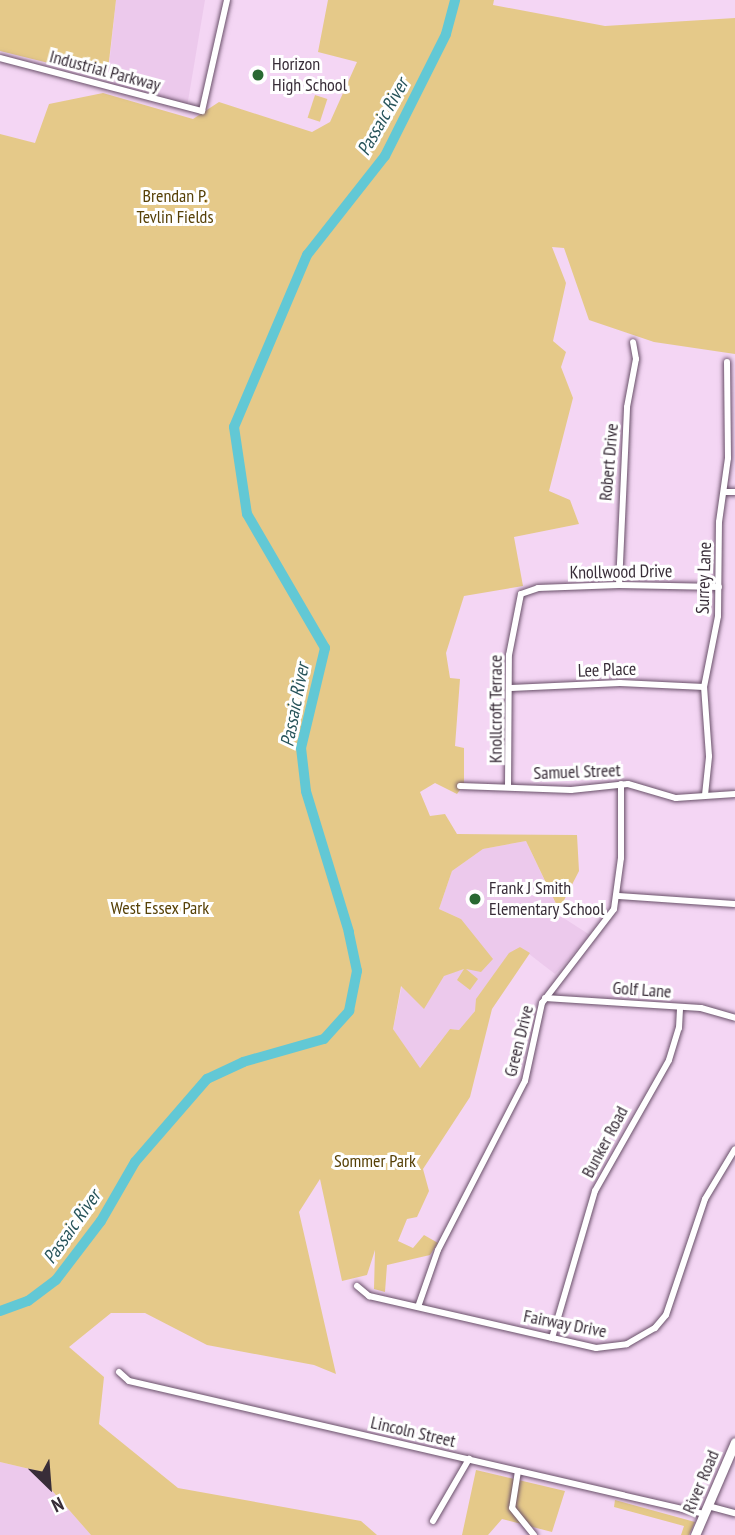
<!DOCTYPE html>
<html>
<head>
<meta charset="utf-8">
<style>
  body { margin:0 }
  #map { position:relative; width:735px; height:1535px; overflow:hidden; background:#f4d6f4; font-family:"PT Sans Narrow",sans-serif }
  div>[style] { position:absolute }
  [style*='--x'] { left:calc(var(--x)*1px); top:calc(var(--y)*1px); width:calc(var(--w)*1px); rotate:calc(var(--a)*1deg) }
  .built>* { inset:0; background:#ecc9ec }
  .green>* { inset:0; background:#e5c989; transform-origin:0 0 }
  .river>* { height:10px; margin:-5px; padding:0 5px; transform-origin:5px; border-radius:5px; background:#62c8d5 }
  .roads { filter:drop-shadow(0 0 2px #695069) drop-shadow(0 0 2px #695069) }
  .street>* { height:6px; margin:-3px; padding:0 3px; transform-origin:3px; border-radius:3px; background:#fff }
  .secondary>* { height:9px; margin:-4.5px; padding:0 4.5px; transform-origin:4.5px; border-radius:4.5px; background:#fff }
  .dots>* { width:19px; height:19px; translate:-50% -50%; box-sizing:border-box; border:4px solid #fff; border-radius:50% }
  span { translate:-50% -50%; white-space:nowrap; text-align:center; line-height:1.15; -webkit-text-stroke:6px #fff; paint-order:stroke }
  .poi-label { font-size:18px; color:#382d38 }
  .left { translate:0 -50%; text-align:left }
  .street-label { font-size:18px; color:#382d38 }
  .park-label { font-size:18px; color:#574107 }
  .water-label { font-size:19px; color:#27545a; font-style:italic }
  .north { position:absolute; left:14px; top:1451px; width:70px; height:70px; -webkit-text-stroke:5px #fff; paint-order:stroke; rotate:155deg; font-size:19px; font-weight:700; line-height:28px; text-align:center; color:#382d38 }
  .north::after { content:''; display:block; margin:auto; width:24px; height:32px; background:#382d38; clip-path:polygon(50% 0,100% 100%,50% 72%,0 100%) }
</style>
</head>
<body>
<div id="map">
  <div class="built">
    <i style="clip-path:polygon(116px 0,205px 0,187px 107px,107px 85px)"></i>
    <i style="clip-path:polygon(526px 841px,562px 917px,590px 935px,555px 974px,520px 947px,475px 1011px,459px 1030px,450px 1029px,419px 1069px,393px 1029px,402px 985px,469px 968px,461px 919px,439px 909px,452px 871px,483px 849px)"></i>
    <i style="clip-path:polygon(0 1462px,34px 1470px,91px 1535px,0 1535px)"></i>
  </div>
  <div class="green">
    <i style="clip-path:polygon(0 0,116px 0,108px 70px,97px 75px,0 51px)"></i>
    <i style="clip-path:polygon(328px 0,494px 0,493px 5px,605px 26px,735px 18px,735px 354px,654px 342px,589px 320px,564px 248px,552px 247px,566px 283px,553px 341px,566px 352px,561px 367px,573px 398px,549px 491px,570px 500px,579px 524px,514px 537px,523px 586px,464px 596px,446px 653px,450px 678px,460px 679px,455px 746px,464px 748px,464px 784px,457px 794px,435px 783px,420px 792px,430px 816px,445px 814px,457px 834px,577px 835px,579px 871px,559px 910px,526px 841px,483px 849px,452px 871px,439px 909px,461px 919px,493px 959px,481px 972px,466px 969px,478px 979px,470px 990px,457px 980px,464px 969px,444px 976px,424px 1009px,401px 986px,393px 1029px,420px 1068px,450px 1029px,459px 1030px,475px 1011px,476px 999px,509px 953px,520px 947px,530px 953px,492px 1009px,470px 1097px,423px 1169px,429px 1191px,417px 1217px,407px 1219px,398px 1241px,413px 1248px,424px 1235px,438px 1243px,430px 1255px,387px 1265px,385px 1292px,374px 1289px,375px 1250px,367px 1275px,342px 1281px,320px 1179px,299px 1212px,336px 1374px,314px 1365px,207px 1345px,145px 1313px,111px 1313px,69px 1347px,104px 1377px,99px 1424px,178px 1488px,361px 1521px,377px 1535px,91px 1535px,34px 1470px,0 1462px,0 134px,35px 143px,49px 104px,103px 93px,193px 119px,219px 102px,312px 132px,330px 122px,357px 62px,318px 52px)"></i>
    <i style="left:315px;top:95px;width:13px;height:24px;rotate:18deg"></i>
    <i style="clip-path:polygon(476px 1470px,565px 1491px,552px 1532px,502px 1519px,488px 1535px,462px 1535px)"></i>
    <i style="clip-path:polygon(615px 1500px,695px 1522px,689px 1535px,681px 1535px,684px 1526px,614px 1507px)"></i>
  </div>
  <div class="river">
    <i style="--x:0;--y:1311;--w:30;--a:-20"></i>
    <i style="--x:28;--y:1301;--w:35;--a:-37"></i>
    <i style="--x:56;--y:1280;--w:74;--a:-52.7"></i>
    <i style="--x:101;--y:1221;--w:68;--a:-60"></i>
    <i style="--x:135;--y:1162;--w:110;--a:-49.1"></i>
    <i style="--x:207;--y:1079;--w:40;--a:-25"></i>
    <i style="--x:243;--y:1062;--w:84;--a:-15.9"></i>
    <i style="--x:324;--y:1039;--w:38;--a:-48"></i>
    <i style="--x:349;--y:1011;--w:41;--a:-78.7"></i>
    <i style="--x:357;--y:971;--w:40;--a:-102"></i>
    <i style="--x:349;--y:932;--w:147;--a:-107"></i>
    <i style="--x:306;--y:791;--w:43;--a:-96.6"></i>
    <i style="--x:301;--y:748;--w:103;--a:-76.5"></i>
    <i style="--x:325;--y:648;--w:155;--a:-120.2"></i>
    <i style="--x:247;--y:514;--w:88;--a:-98.5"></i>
    <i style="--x:234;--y:427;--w:187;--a:-67"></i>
    <i style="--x:307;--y:255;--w:126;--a:-51.8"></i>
    <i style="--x:385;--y:156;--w:136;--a:-63.4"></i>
    <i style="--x:446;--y:34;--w:35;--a:-75"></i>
  </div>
  <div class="roads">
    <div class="street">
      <i style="--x:0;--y:58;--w:209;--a:14.7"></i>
      <i style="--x:202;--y:111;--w:114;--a:-77.3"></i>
      <i style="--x:724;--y:492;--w:11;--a:0"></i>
      <i style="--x:619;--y:585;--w:178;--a:-87.4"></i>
      <i style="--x:627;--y:407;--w:49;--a:-79.4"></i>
      <i style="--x:636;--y:359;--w:17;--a:-100"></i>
      <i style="--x:511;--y:688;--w:109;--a:-2.6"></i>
      <i style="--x:620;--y:683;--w:84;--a:2.7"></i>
      <i style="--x:460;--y:786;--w:111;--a:2.1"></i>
      <i style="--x:571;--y:790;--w:57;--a:-6"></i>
      <i style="--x:628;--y:784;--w:50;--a:16.3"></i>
      <i style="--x:676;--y:798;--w:59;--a:-3.9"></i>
      <i style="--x:508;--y:787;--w:132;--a:-89.6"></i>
      <i style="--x:509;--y:655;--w:62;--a:-78.9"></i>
      <i style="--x:521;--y:594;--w:18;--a:-19"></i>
      <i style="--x:538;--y:588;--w:81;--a:-2.1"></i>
      <i style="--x:619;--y:585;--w:100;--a:1.1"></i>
      <i style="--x:705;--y:795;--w:39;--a:-84"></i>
      <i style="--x:709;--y:756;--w:69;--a:-94.1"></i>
      <i style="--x:704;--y:687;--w:72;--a:-78.8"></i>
      <i style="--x:718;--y:616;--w:94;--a:-89.4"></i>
      <i style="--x:719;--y:522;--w:65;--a:-82"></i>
      <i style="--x:728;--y:458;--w:96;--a:-90.6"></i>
      <i style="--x:618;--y:896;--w:117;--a:3.9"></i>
      <i style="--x:545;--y:998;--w:156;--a:3.7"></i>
      <i style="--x:701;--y:1008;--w:35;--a:16"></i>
      <i style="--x:357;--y:1286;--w:16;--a:40"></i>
      <i style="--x:369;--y:1296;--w:233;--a:12.9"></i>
      <i style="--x:596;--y:1348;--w:31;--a:-7"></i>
      <i style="--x:627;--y:1344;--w:32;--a:-30"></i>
      <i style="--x:655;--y:1328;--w:17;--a:-50"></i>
      <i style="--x:666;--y:1315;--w:122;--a:-71.4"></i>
      <i style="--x:705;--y:1199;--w:58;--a:-59"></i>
      <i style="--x:418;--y:1307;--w:60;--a:-70.7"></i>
      <i style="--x:438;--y:1250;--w:190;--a:-62.8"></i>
      <i style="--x:525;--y:1081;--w:80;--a:-77.7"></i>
      <i style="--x:542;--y:1003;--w:118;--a:-52.5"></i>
      <i style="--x:614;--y:909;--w:51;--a:-82.2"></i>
      <i style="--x:621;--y:858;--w:74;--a:-90"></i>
      <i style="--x:552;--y:1338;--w:153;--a:-73.7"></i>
      <i style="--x:595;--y:1191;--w:150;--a:-60.5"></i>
      <i style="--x:669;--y:1060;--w:34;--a:-73"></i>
      <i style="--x:679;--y:1028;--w:21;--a:-87"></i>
      <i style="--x:119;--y:1372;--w:13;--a:42"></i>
      <i style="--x:129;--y:1381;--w:590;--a:13.02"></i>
      <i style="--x:518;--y:1471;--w:37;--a:99"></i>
      <i style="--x:512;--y:1508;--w:35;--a:51"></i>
      <i style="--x:708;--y:1506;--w:28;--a:15"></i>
      <i style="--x:433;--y:1521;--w:72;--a:-59.9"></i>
    </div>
    <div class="secondary">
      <i style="--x:695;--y:1535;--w:101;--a:-66.7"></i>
    </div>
  </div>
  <div class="dots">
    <i style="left:258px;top:75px;background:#286831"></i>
    <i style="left:475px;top:899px;background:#286831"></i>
  </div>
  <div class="poi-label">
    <span class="left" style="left:272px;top:75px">Horizon<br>High School</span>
    <span class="left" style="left:489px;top:899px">Frank J Smith<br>Elementary School</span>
  </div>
  <div class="street-label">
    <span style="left:105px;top:71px;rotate:15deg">Industrial Parkway</span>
    <span style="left:609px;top:462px;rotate:-85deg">Robert Drive</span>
    <span style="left:621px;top:572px;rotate:-1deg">Knollwood Drive</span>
    <span style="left:704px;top:578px;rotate:-88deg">Surrey Lane</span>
    <span style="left:607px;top:670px;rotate:-2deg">Lee Place</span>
    <span style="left:496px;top:709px;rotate:-90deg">Knollcroft Terrace</span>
    <span style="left:577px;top:772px;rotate:-2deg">Samuel Street</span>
    <span style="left:642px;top:990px;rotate:4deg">Golf Lane</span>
    <span style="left:519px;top:1041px;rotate:-76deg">Green Drive</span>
    <span style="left:605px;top:1142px;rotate:-62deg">Bunker Road</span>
    <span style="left:565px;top:1324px;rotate:11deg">Fairway Drive</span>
    <span style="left:413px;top:1432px;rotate:13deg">Lincoln Street</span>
    <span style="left:701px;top:1482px;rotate:-67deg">River Road</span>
  </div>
  <div class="park-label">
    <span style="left:175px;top:207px">Brendan P.<br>Tevlin Fields</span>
    <span style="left:160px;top:908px">West Essex Park</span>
    <span style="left:375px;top:1161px">Sommer Park</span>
  </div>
  <div class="water-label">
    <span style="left:383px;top:117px;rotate:-61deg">Passaic River</span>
    <span style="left:295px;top:705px;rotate:-79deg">Passaic River</span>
    <span style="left:72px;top:1227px;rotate:-55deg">Passaic River</span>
  </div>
  <div class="north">N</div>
</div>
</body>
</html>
